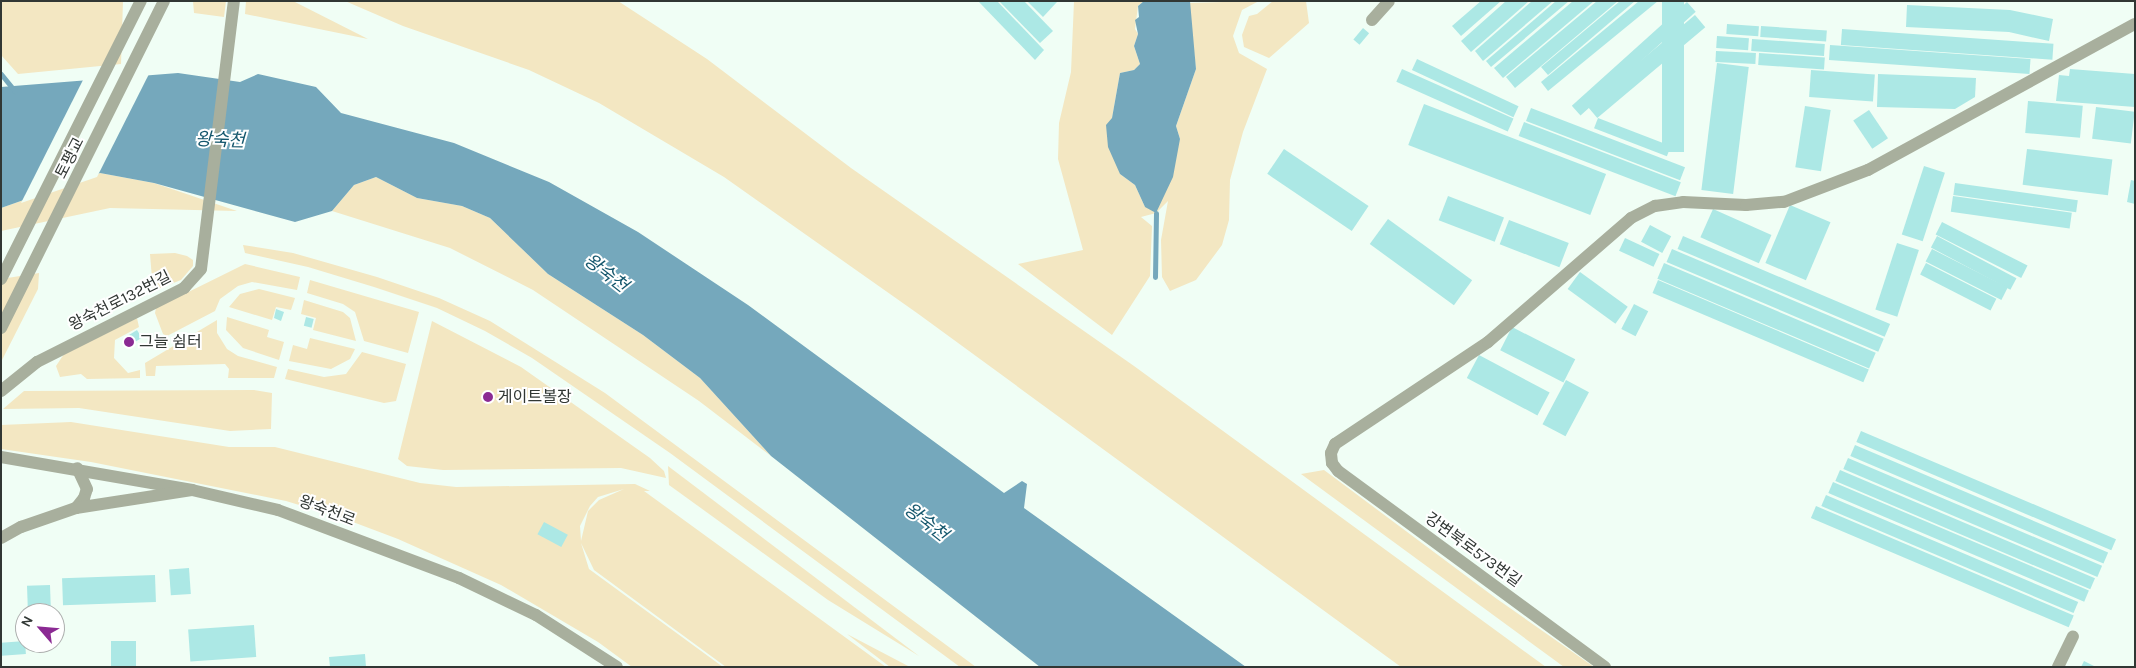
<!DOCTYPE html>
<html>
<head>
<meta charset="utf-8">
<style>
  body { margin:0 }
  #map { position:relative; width:2136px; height:668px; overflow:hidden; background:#f0fef5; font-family:Karla,"Noto Sans KR",sans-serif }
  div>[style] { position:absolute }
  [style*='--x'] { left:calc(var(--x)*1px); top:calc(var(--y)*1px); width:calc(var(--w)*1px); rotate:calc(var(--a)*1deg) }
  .green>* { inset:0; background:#f3e7c2 }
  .water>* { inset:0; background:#75a8bc }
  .pier>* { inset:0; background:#f0fef5 }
  .stream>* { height:5px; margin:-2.5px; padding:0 2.5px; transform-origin:2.5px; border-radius:2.5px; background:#75a8bc }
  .building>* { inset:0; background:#ace8e5; transform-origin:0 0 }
  .minor>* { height:12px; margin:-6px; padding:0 6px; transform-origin:6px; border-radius:6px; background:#a8af9d }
  .tertiary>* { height:12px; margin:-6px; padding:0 6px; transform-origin:6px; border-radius:6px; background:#a8af9d }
  .dots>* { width:14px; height:14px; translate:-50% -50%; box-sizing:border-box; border:2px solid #fff; border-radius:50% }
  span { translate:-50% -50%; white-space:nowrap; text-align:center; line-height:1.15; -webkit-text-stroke:4px #fff; paint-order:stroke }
  .street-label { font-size:16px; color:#313734 }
  .poi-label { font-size:16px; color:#313734 }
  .left { translate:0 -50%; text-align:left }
  .water-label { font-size:18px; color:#15576d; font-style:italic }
  .frame { position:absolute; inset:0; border:2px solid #313734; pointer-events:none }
  .north { position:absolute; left:15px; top:603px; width:50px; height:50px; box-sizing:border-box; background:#fff; border:1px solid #adafae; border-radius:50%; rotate:297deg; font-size:14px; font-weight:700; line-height:20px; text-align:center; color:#313734 }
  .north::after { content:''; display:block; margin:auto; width:18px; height:22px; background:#8b2a93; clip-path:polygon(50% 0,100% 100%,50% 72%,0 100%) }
</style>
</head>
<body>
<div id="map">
  <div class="green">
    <i style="clip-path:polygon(1px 1px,123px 1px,121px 64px,18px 74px,1px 55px)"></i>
    <i style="clip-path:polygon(193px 1px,226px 1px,224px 17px,194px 13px)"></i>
    <i style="clip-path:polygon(246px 1px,293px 1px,368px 39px,245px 14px)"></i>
    <i style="clip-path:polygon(345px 1px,618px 1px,707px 59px,851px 168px,1134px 366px,1546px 667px,1401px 667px,917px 313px,724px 177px,599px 103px,529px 70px,403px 26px)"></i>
    <i style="clip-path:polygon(1074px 1px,1144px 1px,1138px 6px,1135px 29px,1138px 34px,1134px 46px,1140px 64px,1134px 70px,1120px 73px,1112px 118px,1120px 174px,1135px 185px,1145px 207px,1180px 139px,1176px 126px,1196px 69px,1188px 3px,1259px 1px,1242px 10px,1233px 36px,1239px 53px,1267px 69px,1243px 132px,1230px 180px,1229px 220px,1222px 245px,1196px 280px,1170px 291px,1162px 277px,1161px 240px,1168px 201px,1156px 213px,1141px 217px,1152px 226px,1150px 276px,1112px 335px,1018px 264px,1083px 250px,1058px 159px,1059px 123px,1071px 72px)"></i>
    <i style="clip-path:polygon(1273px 1px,1306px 1px,1309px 23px,1269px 58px,1244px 47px,1242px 35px,1249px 16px,1257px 14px)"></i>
    <i style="clip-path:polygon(100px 173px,154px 183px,237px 211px,110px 208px,1px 231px,1px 208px)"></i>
    <i style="clip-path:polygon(376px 177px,417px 198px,462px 206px,490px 218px,548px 274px,643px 335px,700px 378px,771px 456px,699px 401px,533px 290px,450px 248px,332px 211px,354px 185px)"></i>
    <i style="clip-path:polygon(243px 245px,293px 253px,377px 277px,439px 298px,490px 321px,605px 393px,976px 667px,960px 667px,670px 453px,532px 358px,485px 331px,437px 308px,374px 287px,308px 267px,245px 253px)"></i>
    <i style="clip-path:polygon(175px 253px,187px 256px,193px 260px,193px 266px,181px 280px,153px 291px,150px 254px)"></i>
    <i style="clip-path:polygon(245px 264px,300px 277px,297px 290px,252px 282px,238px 286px,220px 299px,215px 311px,167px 336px,163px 334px,155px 313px,156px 308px)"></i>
    <i style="clip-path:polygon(39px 273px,38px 289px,1px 362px,1px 279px)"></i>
    <i style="clip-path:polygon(310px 280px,419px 312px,408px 353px,364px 341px,355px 312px,343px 304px,307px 293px)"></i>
    <i style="clip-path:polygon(259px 289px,295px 298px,291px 310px,276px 307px,272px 320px,229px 307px,240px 294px)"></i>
    <i style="clip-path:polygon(304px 300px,343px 312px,350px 318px,356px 341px,313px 330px,316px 318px,301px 314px)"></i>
    <i style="clip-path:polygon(227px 317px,269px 330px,267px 337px,284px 342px,279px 360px,243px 348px,226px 330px)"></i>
    <i style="clip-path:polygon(137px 318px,139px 327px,115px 340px,114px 358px,128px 373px,140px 370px,140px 378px,87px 379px,81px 374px,60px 377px,56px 366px,64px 354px)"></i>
    <i style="clip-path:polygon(217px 320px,217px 333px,227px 349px,238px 356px,277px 367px,274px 378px,228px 378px,229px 369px,225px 364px,156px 366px,155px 376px,146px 376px,145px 363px)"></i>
    <i style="clip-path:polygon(432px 321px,521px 367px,650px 458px,664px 471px,666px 478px,621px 468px,443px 470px,407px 466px,398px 459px)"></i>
    <i style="clip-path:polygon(310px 338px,355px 349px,350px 359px,331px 369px,289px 361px,293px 345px,307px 349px)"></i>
    <i style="clip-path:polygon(362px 352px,406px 364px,396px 401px,384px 403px,285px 379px,288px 369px,324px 377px,346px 374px)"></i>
    <i style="clip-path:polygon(254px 390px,272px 393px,271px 429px,230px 431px,79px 408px,3px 409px,24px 391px)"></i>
    <i style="clip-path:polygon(evenodd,71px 422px,229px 447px,275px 447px,420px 483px,456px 487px,635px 484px,650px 491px,644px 491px,886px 667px,726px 667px,594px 570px,581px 543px,589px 569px,723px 667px,632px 667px,598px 642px,501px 585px,398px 539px,345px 519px,286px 501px,91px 462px,1px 449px,1px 425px,71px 422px,624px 489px,599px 500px,588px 511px,581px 541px,580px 526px,590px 506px,598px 497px,624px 489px)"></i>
    <i style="clip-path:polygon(668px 466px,919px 656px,828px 600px,669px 485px)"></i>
    <i style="clip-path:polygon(1324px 470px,1497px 599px,1594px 667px,1564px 667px,1301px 474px)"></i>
    <i style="clip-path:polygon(847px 634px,910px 667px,890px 667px)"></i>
  </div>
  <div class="water">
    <i style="clip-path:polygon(1144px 1px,1190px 1px,1196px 69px,1176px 126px,1180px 139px,1173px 177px,1156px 213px,1145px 207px,1135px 185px,1120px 174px,1108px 147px,1106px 125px,1112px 118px,1120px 73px,1134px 70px,1140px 64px,1134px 46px,1138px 34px,1135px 20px,1139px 17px,1138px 6px)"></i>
    <i style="clip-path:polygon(178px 73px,240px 82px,258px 74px,316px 87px,341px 113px,454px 143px,549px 182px,638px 232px,748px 305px,1004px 493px,1022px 481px,1027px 484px,1024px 508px,1246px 667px,1040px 667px,771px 456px,700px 378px,643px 335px,548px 274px,490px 218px,462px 206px,417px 198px,376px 177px,354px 185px,332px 211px,295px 222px,154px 183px,100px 173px,1px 208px,1px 87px)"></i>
  </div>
  <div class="pier">
    <i style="clip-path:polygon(150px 72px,97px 177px,21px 203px,84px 78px)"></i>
  </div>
  <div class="stream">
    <i style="--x:1;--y:74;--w:22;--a:51"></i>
    <i style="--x:1155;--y:277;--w:64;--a:-89.1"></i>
  </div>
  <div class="building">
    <i style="clip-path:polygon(978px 1px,997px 1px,1044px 50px,1035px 60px)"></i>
    <i style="clip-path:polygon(999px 1px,1024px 1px,1053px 31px,1040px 43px)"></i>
    <i style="clip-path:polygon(1027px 1px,1056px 1px,1057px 2px,1043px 17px)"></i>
    <i style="clip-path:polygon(1481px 1px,1501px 1px,1461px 36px,1452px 26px)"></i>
    <i style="clip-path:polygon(1506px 1px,1529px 1px,1471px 52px,1461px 41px)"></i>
    <i style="clip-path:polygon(1532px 1px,1553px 1px,1483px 61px,1475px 51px)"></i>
    <i style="clip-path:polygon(1556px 1px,1569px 1px,1491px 67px,1486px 61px)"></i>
    <i style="clip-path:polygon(1573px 1px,1594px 1px,1503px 78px,1494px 68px)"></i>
    <i style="clip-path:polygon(1597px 1px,1618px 1px,1515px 88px,1506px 77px)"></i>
    <i style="clip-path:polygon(1620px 1px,1635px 1px,1548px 75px,1541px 67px)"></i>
    <i style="clip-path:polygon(1639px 1px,1658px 1px,1548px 91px,1541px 82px)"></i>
    <i style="left:1662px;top:1px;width:22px;height:151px"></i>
    <i style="left:1687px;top:2px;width:13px;height:155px;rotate:48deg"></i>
    <i style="clip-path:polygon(1907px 5px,2010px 10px,2053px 19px,2049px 41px,2009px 32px,1906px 27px)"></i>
    <i style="left:1695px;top:15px;width:16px;height:141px;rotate:50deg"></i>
    <i style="left:1727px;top:24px;width:32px;height:10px;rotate:4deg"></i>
    <i style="left:1761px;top:26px;width:66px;height:11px;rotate:4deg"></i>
    <i style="left:1363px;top:28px;width:8px;height:15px;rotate:40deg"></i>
    <i style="left:1842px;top:29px;width:212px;height:16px;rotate:4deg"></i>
    <i style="left:1717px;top:36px;width:32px;height:12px;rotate:4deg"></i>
    <i style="left:1752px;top:39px;width:73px;height:12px;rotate:4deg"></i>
    <i style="left:1830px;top:45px;width:201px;height:15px;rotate:4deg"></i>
    <i style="left:1716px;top:51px;width:40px;height:11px;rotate:3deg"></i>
    <i style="left:1759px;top:53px;width:66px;height:12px;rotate:4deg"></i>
    <i style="left:1417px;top:59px;width:112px;height:12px;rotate:25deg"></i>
    <i style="left:1717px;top:63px;width:32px;height:128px;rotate:7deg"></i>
    <i style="left:1402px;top:69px;width:122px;height:14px;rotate:24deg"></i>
    <i style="clip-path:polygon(2070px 69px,2135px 74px,2135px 107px,2056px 101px,2059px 75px,2069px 76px)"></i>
    <i style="left:1811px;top:70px;width:64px;height:27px;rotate:4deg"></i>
    <i style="clip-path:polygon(1878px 74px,1976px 78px,1975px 97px,1955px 109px,1877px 107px)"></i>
    <i style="left:2028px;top:101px;width:55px;height:32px;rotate:5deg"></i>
    <i style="left:1424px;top:104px;width:195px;height:44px;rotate:21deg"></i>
    <i style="left:1805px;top:106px;width:26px;height:62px;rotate:9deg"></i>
    <i style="left:2096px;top:107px;width:39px;height:32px;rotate:7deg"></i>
    <i style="left:1531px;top:108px;width:165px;height:14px;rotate:21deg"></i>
    <i style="left:1869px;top:110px;width:34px;height:19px;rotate:56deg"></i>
    <i style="left:1598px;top:118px;width:78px;height:11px;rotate:21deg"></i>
    <i style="left:1524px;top:122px;width:168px;height:15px;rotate:21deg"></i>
    <i style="left:1284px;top:149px;width:102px;height:30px;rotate:34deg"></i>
    <i style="left:2027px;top:149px;width:86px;height:36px;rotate:7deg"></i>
    <i style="left:1924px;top:166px;width:22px;height:72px;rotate:18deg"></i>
    <i style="clip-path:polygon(2131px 180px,2135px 181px,2135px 204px,2127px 202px)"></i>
    <i style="left:1955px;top:183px;width:124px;height:12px;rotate:8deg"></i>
    <i style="left:1448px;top:196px;width:60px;height:26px;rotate:21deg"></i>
    <i style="left:1953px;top:196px;width:120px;height:16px;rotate:8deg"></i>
    <i style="left:1790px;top:205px;width:44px;height:63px;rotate:23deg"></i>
    <i style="left:1713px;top:209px;width:64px;height:31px;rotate:24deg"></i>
    <i style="left:1388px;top:219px;width:104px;height:31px;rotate:36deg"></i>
    <i style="left:1509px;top:220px;width:64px;height:26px;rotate:21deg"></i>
    <i style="left:1942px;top:222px;width:96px;height:14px;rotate:27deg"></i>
    <i style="left:1650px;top:225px;width:24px;height:19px;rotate:28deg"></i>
    <i style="left:1683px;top:236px;width:225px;height:14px;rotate:23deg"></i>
    <i style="left:1937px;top:236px;width:90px;height:13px;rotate:28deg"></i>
    <i style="left:1625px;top:238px;width:38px;height:14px;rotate:25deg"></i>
    <i style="left:1897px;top:243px;width:23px;height:70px;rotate:18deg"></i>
    <i style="left:1672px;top:249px;width:230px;height:14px;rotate:23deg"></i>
    <i style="left:1932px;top:249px;width:85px;height:14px;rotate:27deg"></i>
    <i style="left:1664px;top:263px;width:230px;height:17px;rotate:23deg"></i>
    <i style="left:1926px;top:263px;width:79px;height:13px;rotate:27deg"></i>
    <i style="left:1580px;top:272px;width:59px;height:21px;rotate:36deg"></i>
    <i style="left:1658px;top:280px;width:229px;height:14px;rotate:23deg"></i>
    <i style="left:1634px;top:304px;width:16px;height:28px;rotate:27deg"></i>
    <i style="clip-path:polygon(276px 309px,284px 312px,281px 321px,274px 318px)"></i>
    <i style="left:306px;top:317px;width:8px;height:9px;rotate:14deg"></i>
    <i style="left:1512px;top:327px;width:71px;height:26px;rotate:27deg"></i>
    <i style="left:137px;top:330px;width:9px;height:17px;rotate:58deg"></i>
    <i style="left:1479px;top:355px;width:80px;height:26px;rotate:28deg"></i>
    <i style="left:1566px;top:380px;width:26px;height:50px;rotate:28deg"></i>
    <i style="left:1861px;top:431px;width:277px;height:12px;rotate:23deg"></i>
    <i style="left:1855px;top:445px;width:275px;height:12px;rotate:23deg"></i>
    <i style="left:1848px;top:458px;width:276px;height:12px;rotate:23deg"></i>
    <i style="left:1840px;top:470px;width:277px;height:12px;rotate:23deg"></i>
    <i style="left:1833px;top:482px;width:278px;height:12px;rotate:23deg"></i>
    <i style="left:1826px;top:495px;width:274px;height:12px;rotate:23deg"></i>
    <i style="left:1816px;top:506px;width:280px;height:13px;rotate:23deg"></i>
    <i style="left:544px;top:522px;width:27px;height:14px;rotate:28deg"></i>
    <i style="left:189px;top:568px;width:26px;height:20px;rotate:86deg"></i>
    <i style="left:155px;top:575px;width:27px;height:93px;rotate:88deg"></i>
    <i style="left:50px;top:585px;width:23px;height:23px;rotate:88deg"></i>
    <i style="left:254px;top:625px;width:32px;height:66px;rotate:86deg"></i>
    <i style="left:25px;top:641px;width:13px;height:24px;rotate:86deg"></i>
    <i style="left:136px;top:641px;width:26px;height:25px;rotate:90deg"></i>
    <i style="clip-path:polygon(365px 654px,366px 667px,330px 667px,329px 657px)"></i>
    <i style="clip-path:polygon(2084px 661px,2096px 667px,2081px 667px)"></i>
  </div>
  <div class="minor">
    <i style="--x:1372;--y:20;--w:25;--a:-48"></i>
    <i style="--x:1;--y:391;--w:46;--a:-38.9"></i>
    <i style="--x:37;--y:362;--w:165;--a:-26.7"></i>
    <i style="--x:184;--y:288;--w:25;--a:-48"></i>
    <i style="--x:201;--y:269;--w:270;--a:-83"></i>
    <i style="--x:1;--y:457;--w:194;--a:9.8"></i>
    <i style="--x:192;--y:490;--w:88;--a:13.1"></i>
    <i style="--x:278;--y:510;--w:193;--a:20.6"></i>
    <i style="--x:459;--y:578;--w:85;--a:25.7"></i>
    <i style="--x:536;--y:615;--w:96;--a:32.7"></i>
    <i style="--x:76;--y:508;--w:13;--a:-51"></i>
    <i style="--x:84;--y:498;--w:9;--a:-72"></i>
    <i style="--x:87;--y:489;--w:23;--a:-115"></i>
    <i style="--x:1605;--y:667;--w:331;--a:-143.7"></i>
    <i style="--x:1338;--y:471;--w:10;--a:-127"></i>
    <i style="--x:1332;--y:463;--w:10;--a:-96"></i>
    <i style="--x:1331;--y:453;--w:10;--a:-66"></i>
    <i style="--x:1335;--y:444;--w:184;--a:-33.7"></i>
    <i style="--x:1488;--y:342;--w:189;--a:-40.9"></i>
    <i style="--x:1631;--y:218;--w:27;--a:-27"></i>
    <i style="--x:1655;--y:206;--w:28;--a:-8"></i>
    <i style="--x:1683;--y:202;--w:63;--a:2.7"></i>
    <i style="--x:1746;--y:205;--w:38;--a:-5"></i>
    <i style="--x:1784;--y:202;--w:90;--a:-20.9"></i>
    <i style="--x:1868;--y:170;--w:304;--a:-28.7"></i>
    <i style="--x:2058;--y:667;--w:34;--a:-64"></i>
  </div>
  <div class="tertiary">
    <i style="--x:1;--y:279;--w:311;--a:-63.3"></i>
    <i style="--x:1;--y:328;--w:365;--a:-63.5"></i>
    <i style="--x:1;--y:538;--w:23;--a:-29"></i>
    <i style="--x:21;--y:527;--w:58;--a:-19.1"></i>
    <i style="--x:76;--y:508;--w:117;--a:-8.8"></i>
  </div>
  <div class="dots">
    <i style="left:129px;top:342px;background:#8b2a93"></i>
    <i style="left:488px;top:397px;background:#8b2a93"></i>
  </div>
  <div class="street-label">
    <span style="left:70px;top:158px;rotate:-63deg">토평교</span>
    <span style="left:120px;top:301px;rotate:-27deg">왕숙천로132번길</span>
    <span style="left:327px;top:511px;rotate:21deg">왕숙천로</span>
    <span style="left:1473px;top:550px;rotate:36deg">강변북로573번길</span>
  </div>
  <div class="poi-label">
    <span class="left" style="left:139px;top:342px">그늘 쉼터</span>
    <span class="left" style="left:498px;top:397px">게이트볼장</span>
  </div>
  <div class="water-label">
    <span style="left:220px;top:140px;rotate:2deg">왕숙천</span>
    <span style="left:606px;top:273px;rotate:38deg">왕숙천</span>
    <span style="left:926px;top:522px;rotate:38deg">왕숙천</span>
  </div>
  <div class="frame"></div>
  <div class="north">N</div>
</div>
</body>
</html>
